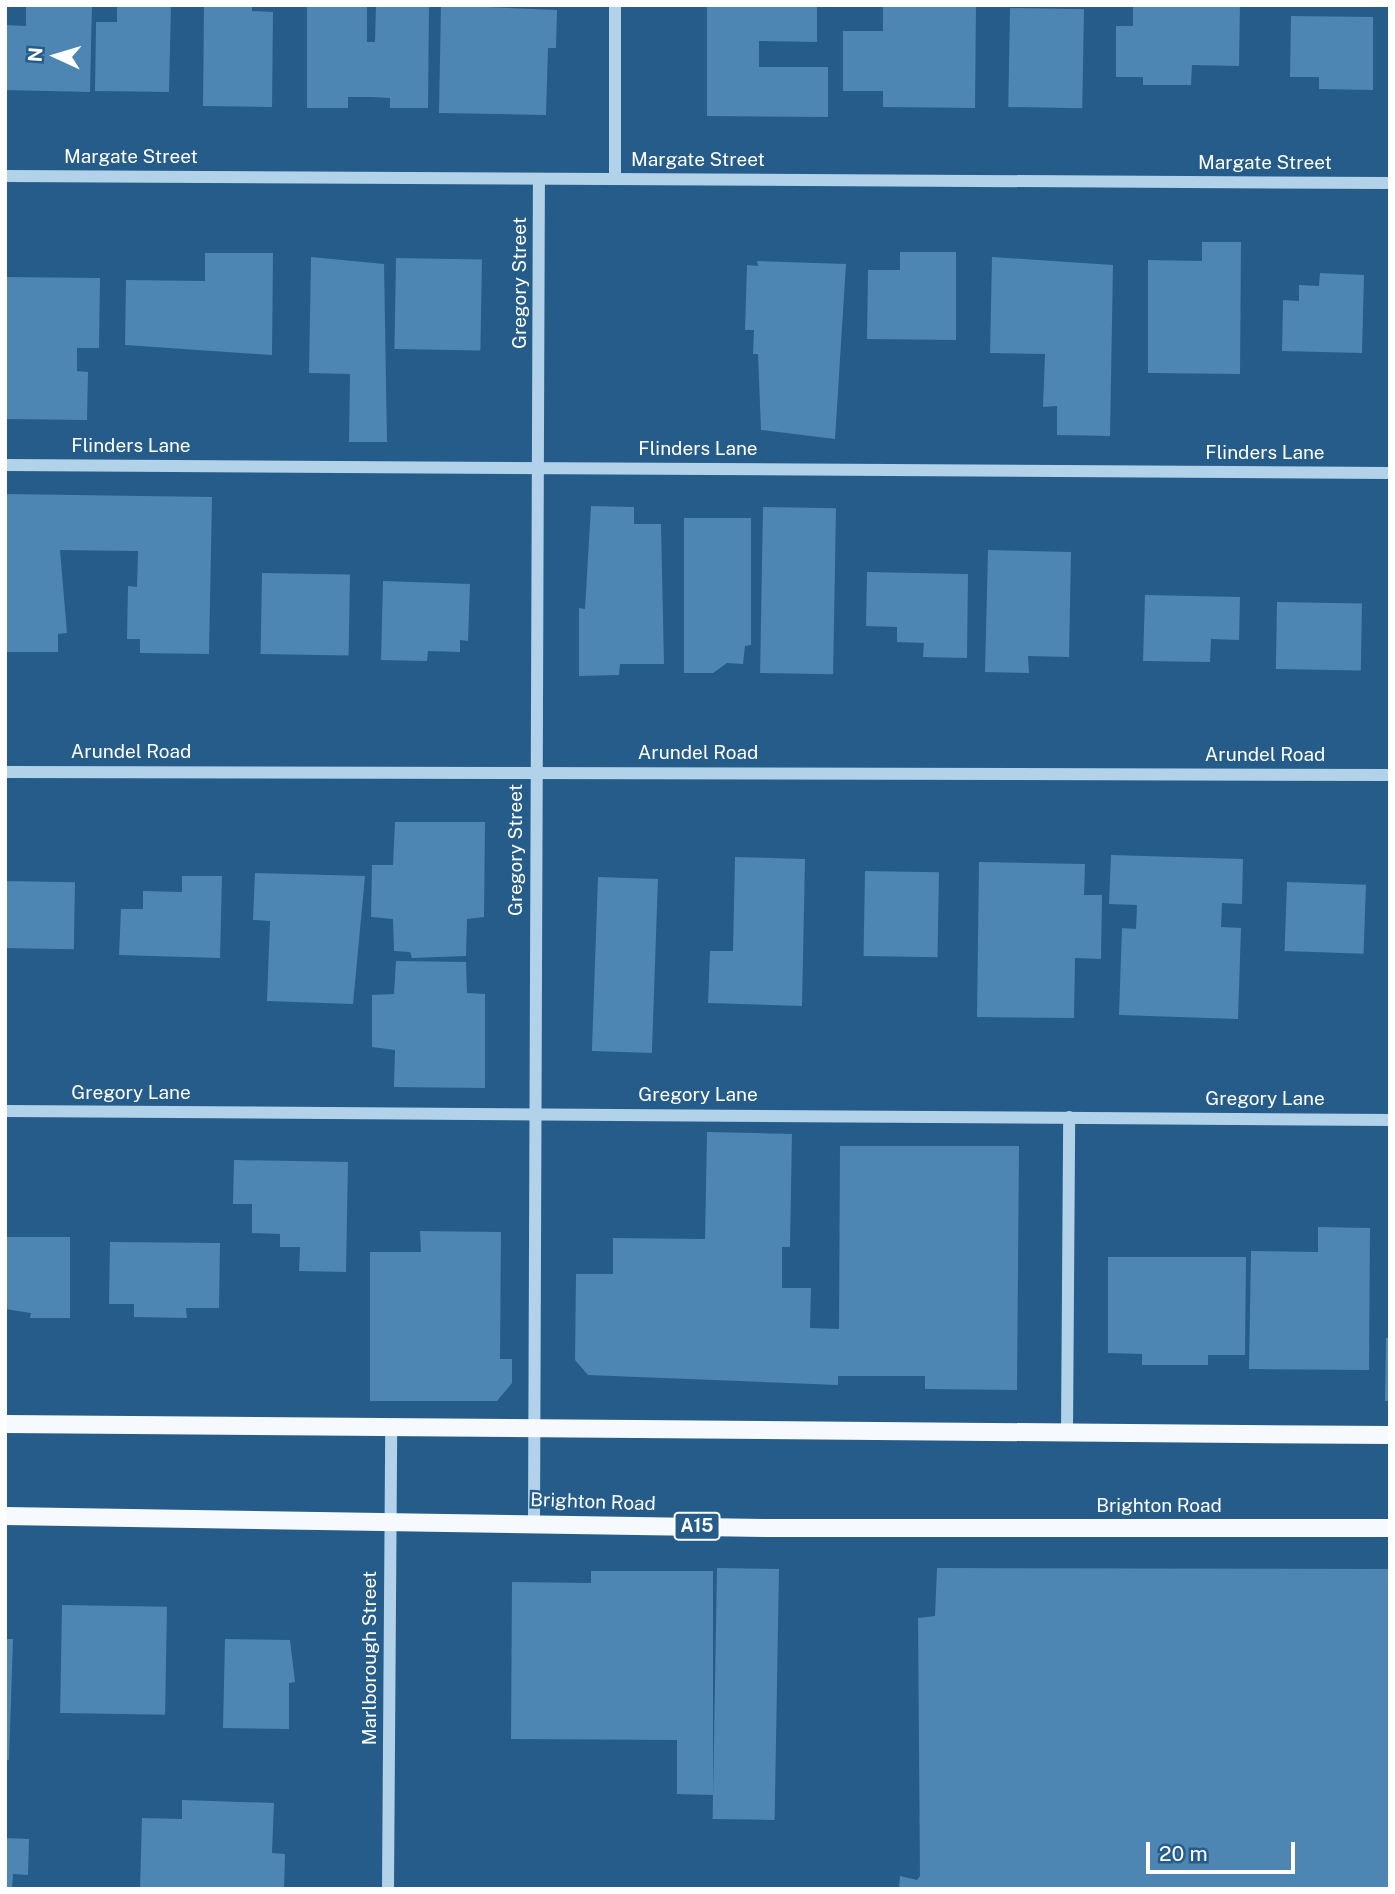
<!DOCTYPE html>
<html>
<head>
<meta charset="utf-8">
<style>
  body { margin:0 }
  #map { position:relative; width:1395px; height:1894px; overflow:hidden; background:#255c8a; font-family:"Public Sans",sans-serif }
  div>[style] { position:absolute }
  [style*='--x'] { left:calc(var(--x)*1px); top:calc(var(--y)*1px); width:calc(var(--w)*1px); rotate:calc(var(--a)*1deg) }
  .building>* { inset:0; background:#4d86b2; transform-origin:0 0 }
  .minor>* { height:12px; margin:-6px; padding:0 6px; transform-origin:6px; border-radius:6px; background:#b2d2ea }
  .major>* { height:18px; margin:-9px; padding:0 9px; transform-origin:9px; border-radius:9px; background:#f6fafe }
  span { translate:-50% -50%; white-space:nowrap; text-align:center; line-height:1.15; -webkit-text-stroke:5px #255c8a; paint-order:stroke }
  .shield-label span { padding:2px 5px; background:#255c8a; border:2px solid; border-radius:5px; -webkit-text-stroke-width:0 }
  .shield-label { font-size:18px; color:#fff; font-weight:700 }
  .street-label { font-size:19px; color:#fff }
  .frame { position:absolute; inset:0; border:7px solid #fff; pointer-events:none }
  .north { position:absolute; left:21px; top:21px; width:70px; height:70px; -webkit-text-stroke:5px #255c8a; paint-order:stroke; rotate:274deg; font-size:19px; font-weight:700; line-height:28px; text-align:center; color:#fff }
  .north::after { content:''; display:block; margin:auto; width:24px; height:32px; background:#fff; clip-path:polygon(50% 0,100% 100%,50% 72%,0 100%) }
  .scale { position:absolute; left:1146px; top:1842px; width:149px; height:32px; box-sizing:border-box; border:4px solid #fff; border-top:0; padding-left:9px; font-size:21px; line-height:24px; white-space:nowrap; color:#fff; -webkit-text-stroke:5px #255c8a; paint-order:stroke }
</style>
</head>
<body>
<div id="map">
  <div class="building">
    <i style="clip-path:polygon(26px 5px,92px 5px,90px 92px,5px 90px,6px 25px,26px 26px)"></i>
    <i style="clip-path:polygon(117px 5px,171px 5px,169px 92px,95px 91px,96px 22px,117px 22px)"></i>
    <i style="clip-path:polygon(204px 5px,252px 5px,252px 11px,273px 12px,272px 107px,203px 106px)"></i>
    <i style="clip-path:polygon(307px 5px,367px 5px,367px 42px,375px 42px,376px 5px,429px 5px,428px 108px,390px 108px,390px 98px,371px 97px,348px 97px,348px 108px,307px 108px)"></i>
    <i style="clip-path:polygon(441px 5px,557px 10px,556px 48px,548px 48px,546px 115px,439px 113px)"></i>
    <i style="clip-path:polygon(707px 5px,817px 5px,817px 42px,759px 41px,759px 67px,828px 67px,828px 117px,707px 116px)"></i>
    <i style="clip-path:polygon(883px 5px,976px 5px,975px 108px,883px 107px,883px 91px,843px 91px,843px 31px,883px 31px)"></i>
    <i style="clip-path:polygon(1133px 5px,1240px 5px,1239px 66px,1192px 65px,1191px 85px,1143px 85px,1143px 77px,1116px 77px,1116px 26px,1133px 26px)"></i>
    <i style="left:1010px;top:8px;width:74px;height:99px;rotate:1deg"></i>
    <i style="clip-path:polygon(1291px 16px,1373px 17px,1373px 90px,1319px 89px,1319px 77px,1290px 77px)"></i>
    <i style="clip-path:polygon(1202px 242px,1241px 242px,1240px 374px,1148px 373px,1148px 260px,1202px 261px)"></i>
    <i style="clip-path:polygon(900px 252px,956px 252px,956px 340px,867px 339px,868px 270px,900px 270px)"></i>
    <i style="clip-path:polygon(205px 253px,273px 253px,272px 355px,125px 345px,126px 280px,205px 281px)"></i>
    <i style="clip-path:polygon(311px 257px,384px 264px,387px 442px,349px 442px,350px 374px,309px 373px)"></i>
    <i style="clip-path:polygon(992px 257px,1113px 265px,1110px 436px,1057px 435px,1057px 406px,1043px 407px,1045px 354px,990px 353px)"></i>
    <i style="left:396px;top:258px;width:86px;height:91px;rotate:1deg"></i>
    <i style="clip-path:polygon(757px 261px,846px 264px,835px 439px,761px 430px,758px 354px,753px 354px,754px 330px,745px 330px,747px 265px,758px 266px)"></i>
    <i style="clip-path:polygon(1320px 273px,1364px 275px,1362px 353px,1282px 351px,1283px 300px,1299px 301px,1299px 285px,1319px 286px)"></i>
    <i style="clip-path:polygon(5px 277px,100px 278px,99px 348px,77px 348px,77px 371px,88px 372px,87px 420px,5px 419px)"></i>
    <i style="clip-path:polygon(5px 494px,212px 497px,209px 654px,140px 653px,140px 639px,127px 639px,128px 586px,137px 587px,138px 551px,60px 550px,67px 633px,58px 634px,58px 652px,5px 652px)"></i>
    <i style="clip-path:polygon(591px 506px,634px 507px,634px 524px,661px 524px,664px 664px,620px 664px,619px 675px,579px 676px,579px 608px,585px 609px)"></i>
    <i style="left:763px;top:507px;width:73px;height:166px;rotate:1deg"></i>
    <i style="clip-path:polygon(684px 518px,751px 518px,751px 645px,745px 646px,743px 664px,727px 663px,713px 673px,684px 673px)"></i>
    <i style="clip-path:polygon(988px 550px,1071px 552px,1069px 657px,1028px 656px,1029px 673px,985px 672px)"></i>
    <i style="clip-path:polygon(867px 572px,968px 574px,967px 658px,923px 657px,924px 643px,897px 642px,897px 627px,866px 626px)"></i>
    <i style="left:262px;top:573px;width:88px;height:81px;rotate:1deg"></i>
    <i style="clip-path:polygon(383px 581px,470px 584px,468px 641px,460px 640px,460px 652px,428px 651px,427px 661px,381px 660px)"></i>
    <i style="clip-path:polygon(1145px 595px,1240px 597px,1239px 640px,1211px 639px,1210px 662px,1143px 661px)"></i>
    <i style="left:1277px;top:602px;width:85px;height:67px;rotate:1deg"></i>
    <i style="clip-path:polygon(395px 822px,485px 822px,484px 917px,467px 919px,466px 956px,412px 958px,410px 952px,394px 951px,393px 919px,371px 917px,372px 865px,393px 865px)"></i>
    <i style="clip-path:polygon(1111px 855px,1243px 859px,1242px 904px,1222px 903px,1221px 927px,1241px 928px,1238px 1019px,1119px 1015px,1122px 928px,1136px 929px,1137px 905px,1109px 904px)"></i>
    <i style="clip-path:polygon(735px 857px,805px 859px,802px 1006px,708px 1003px,710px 951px,733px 951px)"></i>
    <i style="clip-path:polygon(979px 862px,1085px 864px,1084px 895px,1102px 895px,1101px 959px,1075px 958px,1074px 1018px,977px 1017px)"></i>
    <i style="left:865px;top:871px;width:74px;height:85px;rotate:1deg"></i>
    <i style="clip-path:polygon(255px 873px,365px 876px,353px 1004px,267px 1001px,270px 921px,253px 920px)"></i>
    <i style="clip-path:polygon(182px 876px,222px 876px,220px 958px,119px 955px,121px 909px,143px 909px,143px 891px,182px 892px)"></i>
    <i style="left:598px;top:877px;width:60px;height:174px;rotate:2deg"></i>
    <i style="left:5px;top:881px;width:70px;height:67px;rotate:1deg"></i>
    <i style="left:1287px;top:882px;width:79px;height:69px;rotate:2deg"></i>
    <i style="clip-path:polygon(396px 961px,466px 962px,467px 993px,485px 994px,485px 1088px,394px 1087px,395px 1050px,372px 1047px,372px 995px,394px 994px)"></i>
    <i style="clip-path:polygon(707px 1132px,792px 1134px,790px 1247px,782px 1247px,782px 1288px,811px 1288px,810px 1328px,839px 1329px,840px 1146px,1019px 1146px,1017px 1390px,925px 1389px,925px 1376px,838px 1376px,838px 1385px,588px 1375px,575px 1360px,576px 1274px,613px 1274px,613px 1238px,705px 1239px)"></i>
    <i style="clip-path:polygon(234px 1160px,348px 1162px,346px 1272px,299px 1271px,300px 1247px,280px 1247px,280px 1234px,252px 1233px,252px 1204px,233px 1204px)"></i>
    <i style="clip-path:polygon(1318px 1227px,1370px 1228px,1369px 1370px,1249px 1369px,1251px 1251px,1318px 1252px)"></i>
    <i style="clip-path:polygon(420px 1231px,501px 1232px,500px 1359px,512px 1359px,512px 1383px,497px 1401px,370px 1401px,370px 1252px,421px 1252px)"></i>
    <i style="clip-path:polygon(5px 1237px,70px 1237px,70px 1318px,30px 1318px,31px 1313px,5px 1309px)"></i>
    <i style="clip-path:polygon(110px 1242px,220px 1243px,219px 1308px,186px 1308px,187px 1318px,134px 1317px,134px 1304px,109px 1304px)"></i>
    <i style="clip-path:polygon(1108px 1257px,1246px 1257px,1245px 1355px,1208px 1355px,1208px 1365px,1142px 1365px,1142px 1354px,1108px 1353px)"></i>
    <i style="clip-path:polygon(1386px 1338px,1390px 1338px,1390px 1401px,1385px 1401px)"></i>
    <i style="left:717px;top:1568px;width:62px;height:251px;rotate:1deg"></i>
    <i style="clip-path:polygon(937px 1568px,1390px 1569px,1390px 1889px,899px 1889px,900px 1876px,917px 1880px,920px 1876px,918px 1618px,935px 1616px)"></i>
    <i style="clip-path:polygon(591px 1571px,713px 1571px,713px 1795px,677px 1794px,677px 1740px,511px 1739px,512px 1582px,591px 1583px)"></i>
    <i style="left:62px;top:1605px;width:105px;height:108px;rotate:1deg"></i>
    <i style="clip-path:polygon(5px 1639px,13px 1639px,9px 1760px,5px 1760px)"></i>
    <i style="clip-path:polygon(225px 1639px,290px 1640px,295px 1682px,289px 1683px,289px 1729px,223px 1728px)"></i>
    <i style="clip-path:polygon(182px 1800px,274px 1803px,272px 1853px,285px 1854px,284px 1889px,140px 1889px,142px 1818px,182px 1819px)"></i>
    <i style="clip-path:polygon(5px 1838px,29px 1839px,28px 1875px,13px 1874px,12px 1889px,5px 1889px)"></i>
  </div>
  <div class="minor">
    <i style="--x:5;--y:176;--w:1385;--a:0.29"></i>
    <i style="--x:615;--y:179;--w:174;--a:-90"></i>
    <i style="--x:5;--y:465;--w:1385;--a:0.33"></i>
    <i style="--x:5;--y:772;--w:1385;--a:0.12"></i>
    <i style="--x:5;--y:1111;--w:1385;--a:0.37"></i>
    <i style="--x:1067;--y:1432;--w:315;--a:-89.6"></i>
    <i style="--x:534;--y:1521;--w:1342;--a:-89.79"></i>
    <i style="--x:388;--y:1889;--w:461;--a:-89.6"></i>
  </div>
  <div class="major">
    <i style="--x:5;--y:1424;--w:1385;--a:0.46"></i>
    <i style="--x:5;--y:1516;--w:762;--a:0.9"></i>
    <i style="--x:767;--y:1528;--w:623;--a:0"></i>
  </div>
  <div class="shield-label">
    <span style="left:697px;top:1526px">A15</span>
  </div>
  <div class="street-label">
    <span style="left:131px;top:157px">Margate Street</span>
    <span style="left:698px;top:160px">Margate Street</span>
    <span style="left:1265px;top:163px">Margate Street</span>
    <span style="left:520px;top:283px;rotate:-90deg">Gregory Street</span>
    <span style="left:131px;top:446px">Flinders Lane</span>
    <span style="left:698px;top:449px">Flinders Lane</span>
    <span style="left:1265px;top:453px">Flinders Lane</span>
    <span style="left:131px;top:752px">Arundel Road</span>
    <span style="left:698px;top:753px">Arundel Road</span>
    <span style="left:1265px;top:755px">Arundel Road</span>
    <span style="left:516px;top:850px;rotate:-90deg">Gregory Street</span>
    <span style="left:131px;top:1093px">Gregory Lane</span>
    <span style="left:698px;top:1095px">Gregory Lane</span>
    <span style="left:1265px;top:1099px">Gregory Lane</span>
    <span style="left:593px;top:1502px;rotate:2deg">Brighton Road</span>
    <span style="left:1159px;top:1506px">Brighton Road</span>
    <span style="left:370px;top:1658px;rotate:-90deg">Marlborough Street</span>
  </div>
  <div class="frame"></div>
  <div class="north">N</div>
  <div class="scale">20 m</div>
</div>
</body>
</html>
